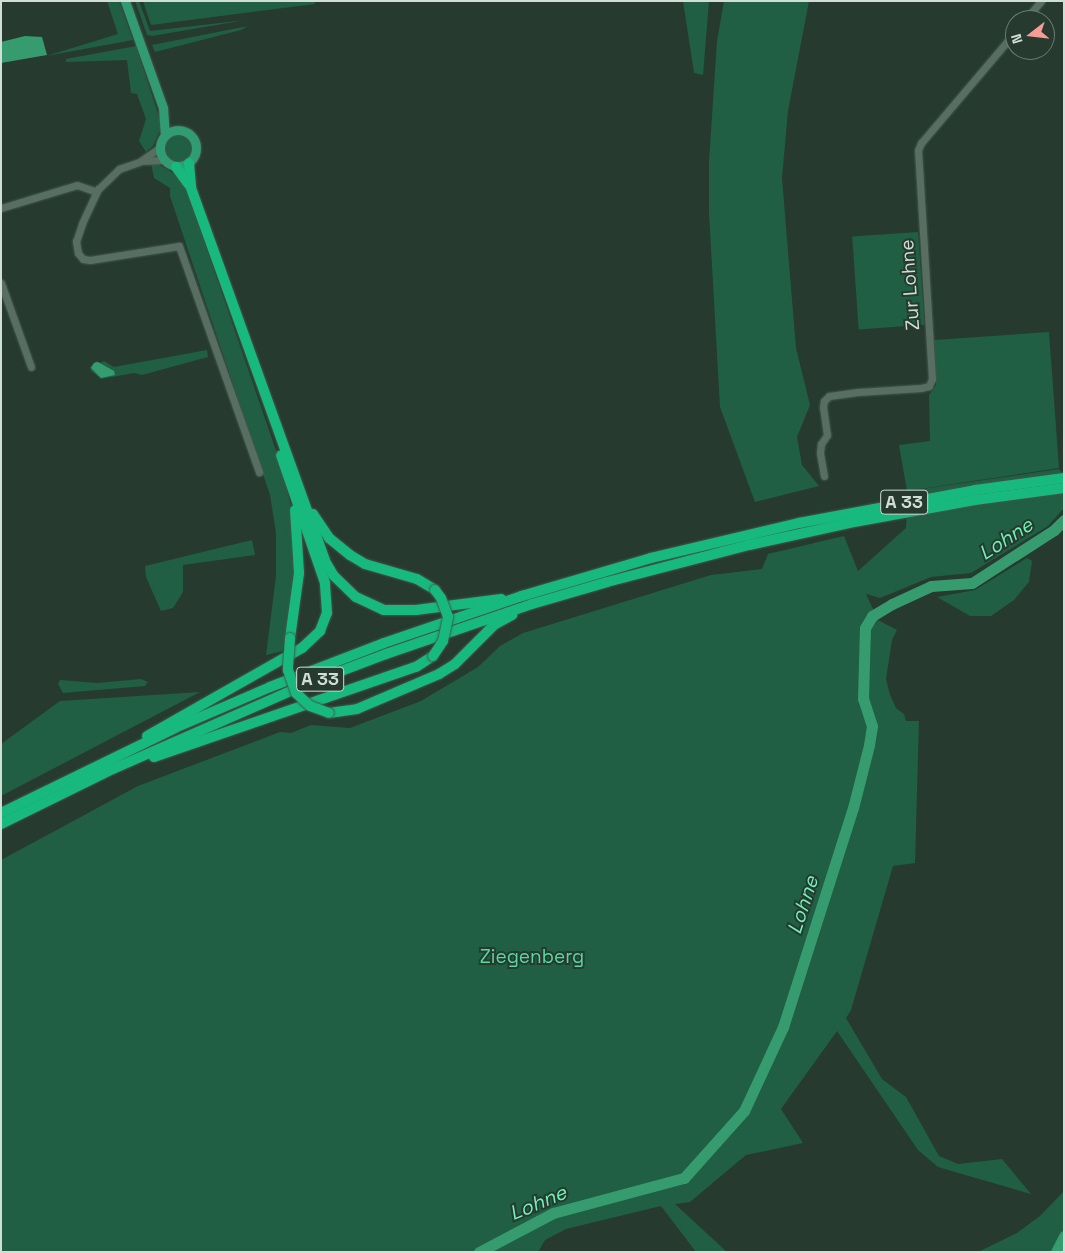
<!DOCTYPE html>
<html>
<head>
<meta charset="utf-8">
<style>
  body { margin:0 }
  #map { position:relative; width:1065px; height:1253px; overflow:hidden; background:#263a30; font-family:"Space Grotesk",sans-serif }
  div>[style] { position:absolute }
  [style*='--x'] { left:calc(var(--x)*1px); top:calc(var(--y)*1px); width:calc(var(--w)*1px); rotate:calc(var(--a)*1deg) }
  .green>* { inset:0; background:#205f43; transform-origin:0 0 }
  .round { border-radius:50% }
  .water>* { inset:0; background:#369c6f }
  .river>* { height:11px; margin:-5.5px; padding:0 5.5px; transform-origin:5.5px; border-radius:5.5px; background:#369c6f }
  .roads { filter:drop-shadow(0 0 1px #44564d) drop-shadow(0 0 1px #44564d) }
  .minor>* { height:7px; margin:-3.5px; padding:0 3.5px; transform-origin:3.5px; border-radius:3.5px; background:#586e62 }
  .major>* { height:9px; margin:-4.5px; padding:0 4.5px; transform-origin:4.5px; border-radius:4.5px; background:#319b73 }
  .major>.ring { margin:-4.5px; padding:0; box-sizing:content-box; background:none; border:9px solid #319b73; border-radius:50% }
  .highway>* { height:10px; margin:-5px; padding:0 5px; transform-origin:5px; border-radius:5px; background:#17b97e }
  .bridges { filter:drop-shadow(0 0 1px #44564d) drop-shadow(0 0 1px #44564d) }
  .highway-bridge>* { height:10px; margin:-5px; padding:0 5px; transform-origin:5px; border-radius:5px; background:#17b97e }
  span { translate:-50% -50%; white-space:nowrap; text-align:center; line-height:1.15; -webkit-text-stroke:4px #263a30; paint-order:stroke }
  .shield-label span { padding:1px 4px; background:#263a30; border:1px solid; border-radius:4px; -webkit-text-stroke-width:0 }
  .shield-label { font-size:18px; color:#d1ded6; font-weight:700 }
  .street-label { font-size:19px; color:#d1ded6 }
  .park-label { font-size:19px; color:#54db9f }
  .water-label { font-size:20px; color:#70f3b6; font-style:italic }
  .frame { position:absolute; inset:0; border:2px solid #d1ded6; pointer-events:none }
  .north { position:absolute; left:1005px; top:10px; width:50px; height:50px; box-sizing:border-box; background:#263a30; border:1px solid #6a7c72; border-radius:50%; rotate:254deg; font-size:14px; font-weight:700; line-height:20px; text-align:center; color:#d1ded6 }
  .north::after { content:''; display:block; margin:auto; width:18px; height:22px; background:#f59c96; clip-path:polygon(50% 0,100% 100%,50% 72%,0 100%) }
</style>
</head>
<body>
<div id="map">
  <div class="green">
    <i style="clip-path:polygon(107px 1px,119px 1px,133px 40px,46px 56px,118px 34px)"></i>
    <i style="clip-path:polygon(135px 1px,139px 1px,150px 31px,246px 20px,152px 36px,147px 35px)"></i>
    <i style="clip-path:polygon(143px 1px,314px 1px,315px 4px,151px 25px)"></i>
    <i style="clip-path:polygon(683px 1px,709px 1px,703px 75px,694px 73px)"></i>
    <i style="clip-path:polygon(724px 1px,809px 1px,788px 111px,782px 178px,796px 348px,810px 405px,797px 437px,802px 465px,819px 486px,755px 502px,720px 407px,709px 213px,709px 161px,717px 41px)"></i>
    <i style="clip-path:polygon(248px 26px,241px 30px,155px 52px,152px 45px)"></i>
    <i style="clip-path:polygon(136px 46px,162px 126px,153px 146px,146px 152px,139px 141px,146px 119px,137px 94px,131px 93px,127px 60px,66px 62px,66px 59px)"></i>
    <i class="round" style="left:164px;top:134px;width:28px;height:28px"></i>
    <i style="clip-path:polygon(151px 163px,158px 164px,181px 178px,189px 197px,282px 468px,292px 511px,295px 570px,283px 651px,266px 655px,276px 576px,276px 533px,270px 495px,170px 196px,170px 188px,154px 178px)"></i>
    <i style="left:918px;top:232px;width:93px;height:66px;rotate:86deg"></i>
    <i style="clip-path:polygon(1049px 332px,1059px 468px,907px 491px,899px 445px,930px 441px,929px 395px,936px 385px,934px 340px)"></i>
    <i style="clip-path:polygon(207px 350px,208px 357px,142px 375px,134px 373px,101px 379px,91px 371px,90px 367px,96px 361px,100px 363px,104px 361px,114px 367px)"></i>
    <i style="clip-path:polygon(1059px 469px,1064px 476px,1064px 508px,1048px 526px,971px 573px,931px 577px,880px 598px,866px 594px,878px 620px,897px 630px,892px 640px,886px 679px,890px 695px,896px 708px,904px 714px,906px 721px,919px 721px,915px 863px,893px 866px,851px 1010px,846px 1018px,882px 1079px,906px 1097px,939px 1156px,958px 1164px,1002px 1159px,1031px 1194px,938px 1167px,918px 1150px,837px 1031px,781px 1109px,803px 1143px,746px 1155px,690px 1202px,675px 1204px,727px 1252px,696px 1252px,661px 1206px,566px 1229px,545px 1240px,538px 1252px,1px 1252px,1px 860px,138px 786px,280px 732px,291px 733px,311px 725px,350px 728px,421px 701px,478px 667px,500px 646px,523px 633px,711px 575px,762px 569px,768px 554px,844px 536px,858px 571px,906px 528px,908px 491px)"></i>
    <i style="clip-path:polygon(252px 540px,255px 555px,183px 565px,183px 592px,173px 608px,161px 611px,146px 577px,145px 566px)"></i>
    <i style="clip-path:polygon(1027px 558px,1032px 561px,1029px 582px,1014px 600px,991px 616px,970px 616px,937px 597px,975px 590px)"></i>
    <i style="clip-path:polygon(141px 679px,148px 682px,145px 686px,63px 693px,58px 684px,60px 680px,97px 683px)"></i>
    <i style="clip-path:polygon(200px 692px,1px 796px,1px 744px,60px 701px)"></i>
    <i style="clip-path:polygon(1064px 1191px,1064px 1252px,978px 1252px,1017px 1233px,1040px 1216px)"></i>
  </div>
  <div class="water">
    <i style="clip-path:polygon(25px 36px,42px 37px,47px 55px,1px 63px,1px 42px)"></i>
    <i style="clip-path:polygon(98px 362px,114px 371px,115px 375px,101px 378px,91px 368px,94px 363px)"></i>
  </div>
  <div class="river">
    <i style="--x:479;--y:1252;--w:84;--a:-27.8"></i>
    <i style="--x:553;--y:1213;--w:136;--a:-15"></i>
    <i style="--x:684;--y:1178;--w:90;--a:-48.2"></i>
    <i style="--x:744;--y:1111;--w:93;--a:-65.1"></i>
    <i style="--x:783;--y:1027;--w:230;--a:-72.3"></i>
    <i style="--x:853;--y:808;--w:65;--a:-75.7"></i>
    <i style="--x:869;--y:745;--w:19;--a:-81"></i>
    <i style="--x:872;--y:726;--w:28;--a:-108"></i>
    <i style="--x:863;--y:699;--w:71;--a:-88.4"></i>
    <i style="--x:865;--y:628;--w:14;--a:-60"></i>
    <i style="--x:872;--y:616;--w:23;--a:-31"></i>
    <i style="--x:892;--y:604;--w:43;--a:-24.8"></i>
    <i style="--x:931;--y:586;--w:41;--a:-4.2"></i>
    <i style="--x:972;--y:583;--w:98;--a:-32.9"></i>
    <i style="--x:1054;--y:530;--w:14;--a:-45"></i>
    <i style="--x:1056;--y:1252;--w:18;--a:-63"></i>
  </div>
  <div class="roads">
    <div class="minor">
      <i style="--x:1025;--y:20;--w:25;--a:-50"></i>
      <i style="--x:159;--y:148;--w:24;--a:145"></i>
      <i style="--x:139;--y:162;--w:21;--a:161"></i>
      <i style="--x:119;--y:169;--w:29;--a:136"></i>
      <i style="--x:98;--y:189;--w:38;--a:115"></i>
      <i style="--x:82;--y:224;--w:18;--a:109"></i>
      <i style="--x:76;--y:241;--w:12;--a:81"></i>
      <i style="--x:78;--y:253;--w:8;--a:50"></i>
      <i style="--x:83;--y:259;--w:7;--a:8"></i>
      <i style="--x:90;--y:260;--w:90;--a:-8.9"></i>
      <i style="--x:179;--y:246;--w:240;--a:70.5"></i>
      <i style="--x:142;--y:161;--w:21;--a:-3"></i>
      <i style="--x:1;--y:208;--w:79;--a:-16.8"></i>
      <i style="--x:77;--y:185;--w:21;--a:19"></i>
      <i style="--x:1;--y:283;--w:89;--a:70.3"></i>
      <i style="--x:824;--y:476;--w:23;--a:-100"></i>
      <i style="--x:820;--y:453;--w:9;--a:-84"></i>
      <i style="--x:821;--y:444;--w:11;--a:-56"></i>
      <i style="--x:827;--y:435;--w:28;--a:-98"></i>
      <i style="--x:823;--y:407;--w:6;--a:-81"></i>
      <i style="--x:824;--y:401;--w:7;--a:-45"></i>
      <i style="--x:829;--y:396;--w:29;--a:-8"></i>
      <i style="--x:858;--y:392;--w:63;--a:-3.6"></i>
      <i style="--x:921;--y:388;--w:8;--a:-14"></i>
      <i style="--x:929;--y:386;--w:8;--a:-67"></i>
      <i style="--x:932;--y:379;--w:229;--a:-93.5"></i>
      <i style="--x:918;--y:150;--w:8;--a:-67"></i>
      <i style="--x:921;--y:143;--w:145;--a:-49.7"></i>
    </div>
    <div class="major">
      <i style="--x:125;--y:1;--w:114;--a:70.4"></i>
      <i style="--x:163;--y:108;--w:26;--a:86"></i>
      <i class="ring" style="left:160px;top:130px;width:27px;height:27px"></i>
    </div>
    <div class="highway">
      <i style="--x:189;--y:163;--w:25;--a:85"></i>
      <i style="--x:191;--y:188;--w:396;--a:70.2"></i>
      <i style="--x:325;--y:561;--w:16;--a:60"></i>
      <i style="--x:333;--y:575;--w:32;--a:44"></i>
      <i style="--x:356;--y:597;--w:31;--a:25"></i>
      <i style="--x:384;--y:610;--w:32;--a:0"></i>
      <i style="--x:416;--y:610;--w:86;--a:-7.4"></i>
      <i style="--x:176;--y:167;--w:22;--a:54"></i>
      <i style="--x:313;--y:514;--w:29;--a:56"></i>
      <i style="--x:329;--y:538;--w:27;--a:39"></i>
      <i style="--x:350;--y:555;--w:17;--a:31"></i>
      <i style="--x:365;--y:564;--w:54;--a:16.1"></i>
      <i style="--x:417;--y:579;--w:21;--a:31"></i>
      <i style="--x:290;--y:638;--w:66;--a:-82.1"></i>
      <i style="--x:299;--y:573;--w:63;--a:-93.6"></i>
      <i style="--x:329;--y:713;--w:28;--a:-8"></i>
      <i style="--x:357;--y:709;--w:89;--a:-23.1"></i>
      <i style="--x:439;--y:674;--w:19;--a:-32"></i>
      <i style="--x:455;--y:664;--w:55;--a:-45"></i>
      <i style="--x:494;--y:625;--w:21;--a:-29"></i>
      <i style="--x:147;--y:736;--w:178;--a:-29.6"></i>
      <i style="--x:302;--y:648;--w:25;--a:-43"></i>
      <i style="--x:320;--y:631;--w:19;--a:-69"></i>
      <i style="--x:327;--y:613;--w:30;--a:-94"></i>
      <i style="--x:325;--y:583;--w:135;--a:-109"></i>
      <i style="--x:154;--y:757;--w:277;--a:-19"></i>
      <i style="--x:416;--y:667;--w:20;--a:-33"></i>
      <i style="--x:1;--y:813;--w:194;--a:-26"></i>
      <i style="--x:175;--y:728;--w:103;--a:-23.3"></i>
      <i style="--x:270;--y:687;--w:122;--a:-21.1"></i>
      <i style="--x:384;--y:643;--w:146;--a:-18.8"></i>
      <i style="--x:522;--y:596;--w:134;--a:-16.4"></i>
      <i style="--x:651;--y:558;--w:152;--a:-13.3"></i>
      <i style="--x:799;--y:523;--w:179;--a:-10.6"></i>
      <i style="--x:975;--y:490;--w:90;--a:-7.7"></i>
      <i style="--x:1;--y:824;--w:125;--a:-26.2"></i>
      <i style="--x:113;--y:769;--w:209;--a:-23.7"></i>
      <i style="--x:304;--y:685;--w:88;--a:-20.7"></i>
      <i style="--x:386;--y:654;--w:154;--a:-18.9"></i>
      <i style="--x:532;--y:604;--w:78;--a:-16.3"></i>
      <i style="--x:607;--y:582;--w:147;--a:-14.6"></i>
      <i style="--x:749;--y:545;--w:107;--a:-12.4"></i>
      <i style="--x:854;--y:522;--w:123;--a:-10.3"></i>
      <i style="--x:975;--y:500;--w:90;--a:-7.7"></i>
    </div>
  </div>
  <div class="bridges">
    <div class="highway-bridge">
      <i style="--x:290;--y:638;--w:32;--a:94"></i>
      <i style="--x:288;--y:670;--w:24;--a:71"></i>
      <i style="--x:296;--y:693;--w:19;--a:43"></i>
      <i style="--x:310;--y:706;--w:20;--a:20"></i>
      <i style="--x:433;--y:656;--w:18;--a:-56"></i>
      <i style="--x:443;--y:641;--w:25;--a:-78"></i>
      <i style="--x:448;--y:617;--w:20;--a:-110"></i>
      <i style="--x:441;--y:598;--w:10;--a:-127"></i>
    </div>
  </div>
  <div class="shield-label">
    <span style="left:904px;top:502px">A 33</span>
    <span style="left:320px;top:679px">A 33</span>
  </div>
  <div class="street-label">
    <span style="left:910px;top:285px;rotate:-94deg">Zur Lohne</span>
  </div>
  <div class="park-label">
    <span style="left:532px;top:957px">Ziegenberg</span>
  </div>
  <div class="water-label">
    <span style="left:1006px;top:539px;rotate:-33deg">Lohne</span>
    <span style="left:803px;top:905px;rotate:-72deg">Lohne</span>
    <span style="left:538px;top:1203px;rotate:-23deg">Lohne</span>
  </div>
  <div class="frame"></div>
  <div class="north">N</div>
</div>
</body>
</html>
